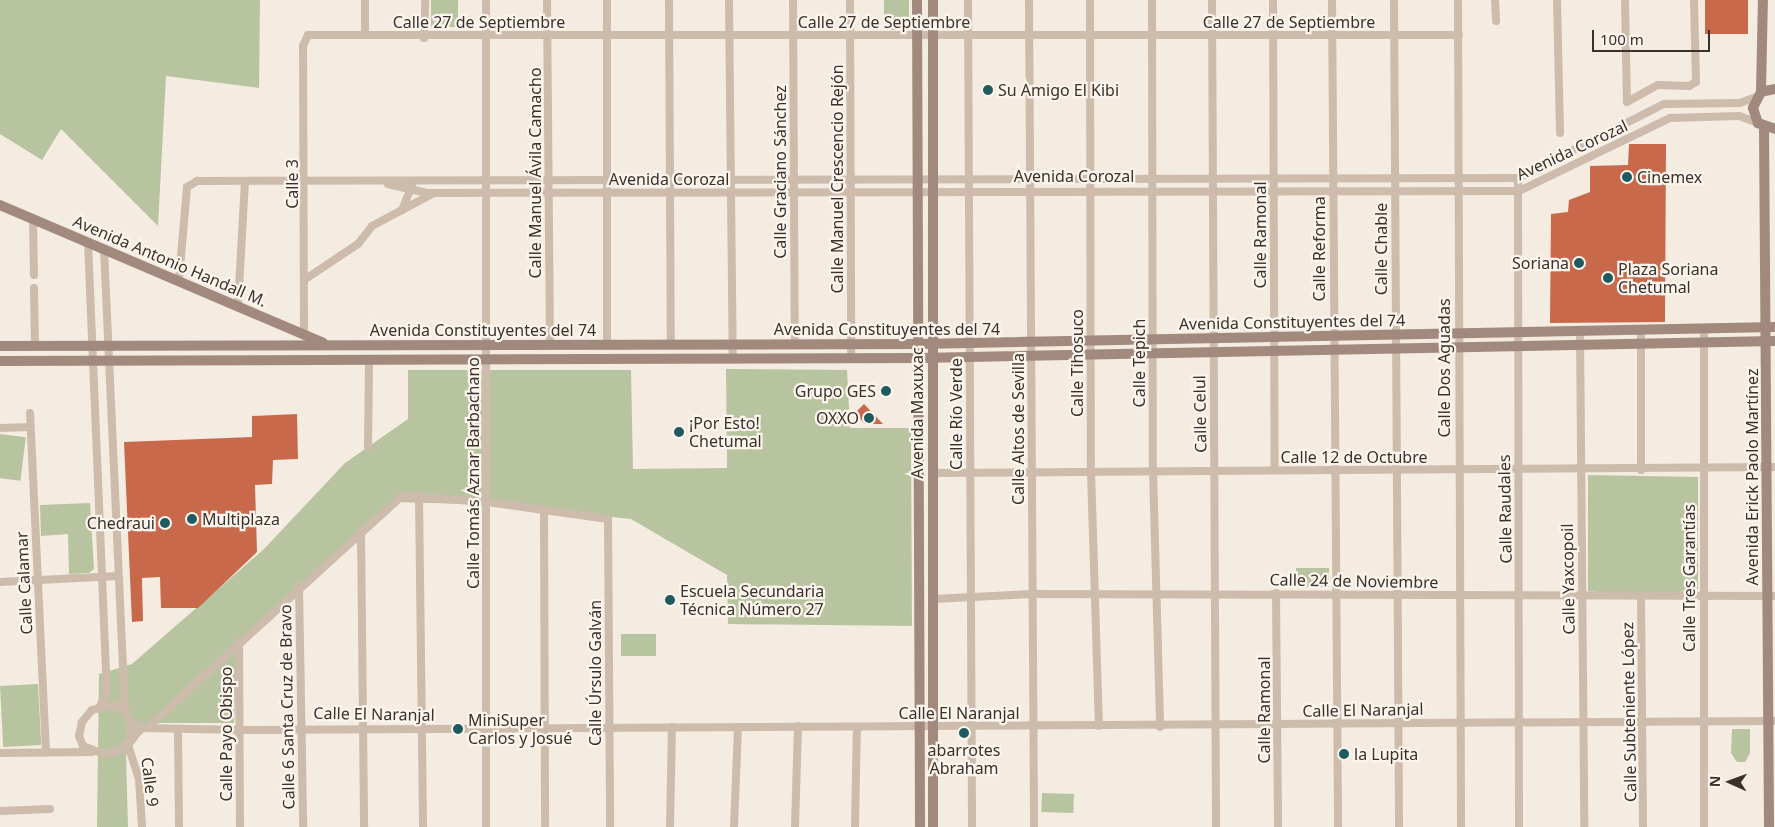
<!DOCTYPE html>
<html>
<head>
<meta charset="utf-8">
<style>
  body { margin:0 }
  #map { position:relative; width:1775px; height:827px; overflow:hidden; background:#f4ebe1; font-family:"Noto Sans",sans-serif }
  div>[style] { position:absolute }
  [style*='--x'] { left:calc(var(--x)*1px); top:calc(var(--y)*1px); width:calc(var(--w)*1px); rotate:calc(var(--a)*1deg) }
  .green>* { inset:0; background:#b8c4a0; transform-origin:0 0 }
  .building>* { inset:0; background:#c8694b; transform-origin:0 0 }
  .street>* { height:8px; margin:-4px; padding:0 4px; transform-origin:4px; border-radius:4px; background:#cdbbac }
  .secondary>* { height:10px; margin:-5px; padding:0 5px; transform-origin:5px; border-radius:5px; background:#a18a7d }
  .dots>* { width:14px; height:14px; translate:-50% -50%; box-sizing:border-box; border:2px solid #fbf5ee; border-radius:50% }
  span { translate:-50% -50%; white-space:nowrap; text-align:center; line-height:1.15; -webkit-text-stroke:4.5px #fbf5ee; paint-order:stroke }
  .street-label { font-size:16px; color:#3b302b }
  .poi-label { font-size:16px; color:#3b302b }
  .left { translate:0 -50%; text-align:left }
  .right { translate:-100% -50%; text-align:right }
  .north { position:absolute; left:1705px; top:757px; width:50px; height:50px; -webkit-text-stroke:4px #fbf5ee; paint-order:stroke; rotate:272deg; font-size:14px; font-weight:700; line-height:20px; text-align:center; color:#3b302b }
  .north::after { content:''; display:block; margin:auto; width:18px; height:22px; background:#3b302b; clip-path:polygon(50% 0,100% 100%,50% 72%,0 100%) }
  .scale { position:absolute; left:1592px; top:30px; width:118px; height:22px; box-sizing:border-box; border:2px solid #3b302b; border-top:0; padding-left:6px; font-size:15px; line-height:18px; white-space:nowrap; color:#3b302b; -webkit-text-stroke:4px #fbf5ee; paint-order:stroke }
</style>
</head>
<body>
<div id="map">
  <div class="green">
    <i style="clip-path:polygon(0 0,260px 0,259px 88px,166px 76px,158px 226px,61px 129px,42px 160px,0 134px)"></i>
    <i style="left:431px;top:0;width:27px;height:27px"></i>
    <i style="left:884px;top:0;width:25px;height:30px"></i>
    <i style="clip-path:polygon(726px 369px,847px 370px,850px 428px,911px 428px,912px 626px,728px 624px,727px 575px,631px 519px,499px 505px,398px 502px,239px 645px,234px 723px,149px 723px,126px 755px,128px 827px,97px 827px,99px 674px,132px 664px,264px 549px,345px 463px,408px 419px,408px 370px,631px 370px,633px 469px,727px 468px)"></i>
    <i style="left:0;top:434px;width:26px;height:44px;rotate:7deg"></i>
    <i style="clip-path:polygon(1588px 475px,1698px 477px,1698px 589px,1648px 597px,1588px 591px)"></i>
    <i style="clip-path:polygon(90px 503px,94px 569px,89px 573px,69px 574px,68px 534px,41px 536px,40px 505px)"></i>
    <i style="left:1296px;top:568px;width:33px;height:19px"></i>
    <i style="left:621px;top:634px;width:35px;height:22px"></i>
    <i style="left:38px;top:684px;width:61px;height:38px;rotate:87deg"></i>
    <i style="clip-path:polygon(1732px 729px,1750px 729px,1750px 753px,1745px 762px,1737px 762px,1731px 753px)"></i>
    <i style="left:1042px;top:793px;width:32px;height:19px;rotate:2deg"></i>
  </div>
  <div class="building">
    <i style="left:1705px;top:0;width:43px;height:34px"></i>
    <i style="clip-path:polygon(1629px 144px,1666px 144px,1665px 322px,1550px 323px,1551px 214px,1568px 212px,1569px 200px,1590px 192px,1590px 166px,1628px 165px)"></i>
    <i style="clip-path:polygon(864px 404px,883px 424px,865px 424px,855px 413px)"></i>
    <i style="clip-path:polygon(297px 414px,298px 459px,273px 460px,272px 484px,255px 485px,257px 552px,198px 608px,161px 608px,160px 577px,142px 578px,143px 621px,132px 622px,124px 442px,252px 437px,252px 416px)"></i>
  </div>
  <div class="street">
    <i style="--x:547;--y:0;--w:345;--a:89.5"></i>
    <i style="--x:669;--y:0;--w:345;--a:89.7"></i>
    <i style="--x:729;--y:0;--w:359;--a:89.4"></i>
    <i style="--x:793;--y:0;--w:344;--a:89.7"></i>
    <i style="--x:850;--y:0;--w:358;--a:89.8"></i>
    <i style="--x:968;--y:0;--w:827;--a:89.72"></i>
    <i style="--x:1029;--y:0;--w:827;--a:89.65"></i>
    <i style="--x:1090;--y:0;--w:472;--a:89.9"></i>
    <i style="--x:1091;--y:472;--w:254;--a:88.2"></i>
    <i style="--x:1152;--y:0;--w:471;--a:89.9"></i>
    <i style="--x:1153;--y:471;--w:256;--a:88.4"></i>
    <i style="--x:1212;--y:0;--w:827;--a:89.72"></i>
    <i style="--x:1273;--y:0;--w:470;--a:89.8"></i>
    <i style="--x:1332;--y:0;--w:827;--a:89.58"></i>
    <i style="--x:1394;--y:0;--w:827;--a:89.65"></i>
    <i style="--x:1458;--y:0;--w:827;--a:89.79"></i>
    <i style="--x:1495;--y:0;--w:21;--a:87"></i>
    <i style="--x:1557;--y:0;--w:133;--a:88.7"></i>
    <i style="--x:1625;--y:0;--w:102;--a:88.9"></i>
    <i style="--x:1627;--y:102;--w:35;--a:-29"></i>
    <i style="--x:1658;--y:85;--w:31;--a:2"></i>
    <i style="--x:1689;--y:86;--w:8;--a:-30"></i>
    <i style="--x:1696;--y:82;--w:82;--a:-91.4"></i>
    <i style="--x:365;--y:34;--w:34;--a:-90"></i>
    <i style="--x:424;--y:38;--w:38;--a:-88"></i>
    <i style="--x:1518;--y:178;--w:649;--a:89.91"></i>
    <i style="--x:388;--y:184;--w:40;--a:13"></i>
    <i style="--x:427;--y:193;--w:1092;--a:-0.1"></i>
    <i style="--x:1519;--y:191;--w:168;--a:-25.8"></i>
    <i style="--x:1670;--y:118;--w:69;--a:-1.7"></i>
    <i style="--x:1739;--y:116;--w:20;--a:20"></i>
    <i style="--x:402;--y:210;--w:34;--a:-28"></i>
    <i style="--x:33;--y:219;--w:56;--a:89"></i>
    <i style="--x:88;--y:242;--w:451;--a:87.6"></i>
    <i style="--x:107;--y:693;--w:15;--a:118"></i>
    <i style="--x:104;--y:249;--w:462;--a:87.4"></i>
    <i style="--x:179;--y:279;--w:92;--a:-85"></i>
    <i style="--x:187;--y:187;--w:12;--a:-31"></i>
    <i style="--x:197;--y:181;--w:1321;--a:-0.13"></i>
    <i style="--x:1518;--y:178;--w:164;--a:-26.9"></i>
    <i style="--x:1664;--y:104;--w:76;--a:-0.8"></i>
    <i style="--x:1740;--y:103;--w:17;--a:-21"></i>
    <i style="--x:304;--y:280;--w:65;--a:-33.7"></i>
    <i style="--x:358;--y:244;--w:23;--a:-52"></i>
    <i style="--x:372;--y:226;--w:34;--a:-28"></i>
    <i style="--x:402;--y:210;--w:27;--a:-68"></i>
    <i style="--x:34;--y:288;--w:57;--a:89"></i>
    <i style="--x:238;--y:306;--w:125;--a:-86.8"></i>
    <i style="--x:1704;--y:328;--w:499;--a:90"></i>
    <i style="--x:1580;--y:331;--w:496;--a:89.5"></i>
    <i style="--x:304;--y:334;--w:288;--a:-90.2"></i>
    <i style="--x:303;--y:46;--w:12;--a:-66"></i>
    <i style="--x:308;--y:35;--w:1151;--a:0"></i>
    <i style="--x:607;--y:345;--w:345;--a:-90"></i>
    <i style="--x:30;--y:413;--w:340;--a:87.3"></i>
    <i style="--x:0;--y:428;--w:30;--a:-2"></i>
    <i style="--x:368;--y:447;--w:87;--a:-89.3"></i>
    <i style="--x:1641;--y:470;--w:141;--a:-90"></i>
    <i style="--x:932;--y:473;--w:843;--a:-0.41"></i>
    <i style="--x:419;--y:495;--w:332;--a:89.3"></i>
    <i style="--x:544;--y:509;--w:318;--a:89.8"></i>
    <i style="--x:361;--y:531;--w:296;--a:89.4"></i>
    <i style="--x:0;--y:582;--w:118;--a:-2.9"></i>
    <i style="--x:299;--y:586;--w:241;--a:89"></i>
    <i style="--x:1276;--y:593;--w:234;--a:89.5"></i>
    <i style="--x:1641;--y:597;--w:230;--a:89.5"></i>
    <i style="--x:933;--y:599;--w:100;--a:-2.9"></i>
    <i style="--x:1033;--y:594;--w:742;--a:0.15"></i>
    <i style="--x:239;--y:641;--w:186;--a:89.7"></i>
    <i style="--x:131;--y:722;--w:13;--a:27"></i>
    <i style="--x:143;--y:728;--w:97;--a:1.2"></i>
    <i style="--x:240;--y:730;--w:1535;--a:-0.34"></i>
    <i style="--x:147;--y:728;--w:345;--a:-42.3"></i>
    <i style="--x:402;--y:496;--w:85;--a:4"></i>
    <i style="--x:487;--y:502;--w:122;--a:8"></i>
    <i style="--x:608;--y:519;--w:308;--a:89.6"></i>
    <i style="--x:178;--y:729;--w:98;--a:89.4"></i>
    <i style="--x:130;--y:738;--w:16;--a:-86"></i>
    <i style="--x:131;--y:722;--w:13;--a:-119"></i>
    <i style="--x:125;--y:711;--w:13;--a:-151"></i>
    <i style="--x:114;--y:705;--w:23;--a:167"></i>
    <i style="--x:92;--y:710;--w:16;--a:130"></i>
    <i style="--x:82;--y:722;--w:14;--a:102"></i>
    <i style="--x:79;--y:736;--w:11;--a:68"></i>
    <i style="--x:83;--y:746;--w:22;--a:21"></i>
    <i style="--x:104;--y:754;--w:16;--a:-15"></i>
    <i style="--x:119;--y:750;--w:33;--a:-43"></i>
    <i style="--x:127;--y:742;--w:38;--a:72"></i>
    <i style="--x:139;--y:778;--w:49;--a:86.5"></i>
    <i style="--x:0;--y:753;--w:92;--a:-0.6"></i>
    <i style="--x:0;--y:811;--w:50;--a:-2.3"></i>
    <i style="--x:486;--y:827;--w:827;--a:-90"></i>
    <i style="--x:670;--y:827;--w:100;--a:-88.9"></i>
    <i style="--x:734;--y:827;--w:100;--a:-87.7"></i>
    <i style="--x:795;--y:827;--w:101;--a:-88.3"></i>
    <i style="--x:855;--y:827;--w:100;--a:-88.9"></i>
  </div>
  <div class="secondary">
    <i style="--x:917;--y:0;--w:827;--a:89.79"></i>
    <i style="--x:933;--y:0;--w:827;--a:90"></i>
    <i style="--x:1775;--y:89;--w:14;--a:168"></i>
    <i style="--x:1761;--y:92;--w:18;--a:117"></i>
    <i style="--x:1753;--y:108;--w:16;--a:72"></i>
    <i style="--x:1758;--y:123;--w:18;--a:19"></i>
    <i style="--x:1761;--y:92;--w:92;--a:-88.8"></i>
    <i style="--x:1764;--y:127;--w:700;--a:89.59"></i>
    <i style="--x:0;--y:205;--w:351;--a:23.1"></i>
    <i style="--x:0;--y:346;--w:920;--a:-0.12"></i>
    <i style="--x:920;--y:344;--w:855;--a:-1.14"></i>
    <i style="--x:0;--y:361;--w:920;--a:-0.19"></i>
    <i style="--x:920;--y:358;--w:855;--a:-1.14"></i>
  </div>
  <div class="dots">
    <i style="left:988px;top:90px;background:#1f5a5e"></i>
    <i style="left:1627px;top:177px;background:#1f5a5e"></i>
    <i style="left:1579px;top:263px;background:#1f5a5e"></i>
    <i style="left:1608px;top:278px;background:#1f5a5e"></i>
    <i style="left:886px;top:391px;background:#1f5a5e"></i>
    <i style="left:869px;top:418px;background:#1f5a5e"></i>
    <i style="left:679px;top:432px;background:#1f5a5e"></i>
    <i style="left:192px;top:519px;background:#1f5a5e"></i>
    <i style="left:165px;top:523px;background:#1f5a5e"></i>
    <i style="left:670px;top:600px;background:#1f5a5e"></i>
    <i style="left:458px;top:729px;background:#1f5a5e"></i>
    <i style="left:964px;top:733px;background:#1f5a5e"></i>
    <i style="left:1344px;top:754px;background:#1f5a5e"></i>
  </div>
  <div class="street-label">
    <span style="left:479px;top:22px">Calle 27 de Septiembre</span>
    <span style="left:884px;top:22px">Calle 27 de Septiembre</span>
    <span style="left:1289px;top:22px">Calle 27 de Septiembre</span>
    <span style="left:1572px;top:150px;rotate:-25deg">Avenida Corozal</span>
    <span style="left:780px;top:172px;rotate:-90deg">Calle Graciano Sánchez</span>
    <span style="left:535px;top:173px;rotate:-90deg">Calle Manuel Ávila Camacho</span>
    <span style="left:1074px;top:176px">Avenida Corozal</span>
    <span style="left:669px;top:179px">Avenida Corozal</span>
    <span style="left:837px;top:179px;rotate:-90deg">Calle Manuel Crescencio Rejón</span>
    <span style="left:292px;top:184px;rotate:-90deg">Calle 3</span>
    <span style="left:1260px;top:235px;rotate:-90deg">Calle Ramonal</span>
    <span style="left:1319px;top:249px;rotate:-90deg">Calle Reforma</span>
    <span style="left:1381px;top:249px;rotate:-90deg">Calle Chable</span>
    <span style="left:170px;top:261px;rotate:23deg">Avenida Antonio Handall M.</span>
    <span style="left:1292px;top:322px;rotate:-1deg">Avenida Constituyentes del 74</span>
    <span style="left:887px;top:329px">Avenida Constituyentes del 74</span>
    <span style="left:483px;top:330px">Avenida Constituyentes del 74</span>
    <span style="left:1077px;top:363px;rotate:-90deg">Calle Tihosuco</span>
    <span style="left:1139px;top:363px;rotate:-90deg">Calle Tepich</span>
    <span style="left:1444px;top:368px;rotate:-90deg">Calle Dos Aguadas</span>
    <span style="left:917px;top:413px;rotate:-90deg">Avenida Maxuxac</span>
    <span style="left:956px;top:414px;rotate:-90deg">Calle Río Verde</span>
    <span style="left:1200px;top:414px;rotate:-91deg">Calle Celul</span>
    <span style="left:1018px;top:429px;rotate:-90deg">Calle Altos de Sevilla</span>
    <span style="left:1354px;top:457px">Calle 12 de Octubre</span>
    <span style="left:473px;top:473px;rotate:-90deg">Calle Tomás Aznar Barbachano</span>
    <span style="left:1752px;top:477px;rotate:-90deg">Avenida Erick Paolo Martínez</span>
    <span style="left:1505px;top:509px;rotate:-91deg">Calle Raudales</span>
    <span style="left:1689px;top:578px;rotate:-90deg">Calle Tres Garantías</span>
    <span style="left:1568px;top:579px;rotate:-91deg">Calle Yaxcopoil</span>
    <span style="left:1354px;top:581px;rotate:1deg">Calle 24 de Noviembre</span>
    <span style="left:24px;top:583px;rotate:-93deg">Calle Calamar</span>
    <span style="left:595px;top:673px;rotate:-90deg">Calle Úrsulo Galván</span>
    <span style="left:287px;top:707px;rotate:-91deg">Calle 6 Santa Cruz de Bravo</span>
    <span style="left:1264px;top:710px;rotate:-90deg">Calle Ramonal</span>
    <span style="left:1363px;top:710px;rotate:-1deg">Calle El Naranjal</span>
    <span style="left:1629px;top:712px;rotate:-91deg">Calle Subteniente López</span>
    <span style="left:959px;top:713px">Calle El Naranjal</span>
    <span style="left:374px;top:714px;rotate:1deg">Calle El Naranjal</span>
    <span style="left:226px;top:734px;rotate:-90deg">Calle Payo Obispo</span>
    <span style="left:150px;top:782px;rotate:83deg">Calle 9</span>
  </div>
  <div class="poi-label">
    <span class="left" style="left:998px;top:90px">Su Amigo El Kibi</span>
    <span class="left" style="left:1637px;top:177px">Cinemex</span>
    <span class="right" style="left:1569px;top:263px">Soriana</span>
    <span class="left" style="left:1618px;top:278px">Plaza Soriana<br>Chetumal</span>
    <span class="right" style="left:876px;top:391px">Grupo GES</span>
    <span class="right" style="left:859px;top:418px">OXXO</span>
    <span class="left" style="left:689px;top:432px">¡Por Esto!<br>Chetumal</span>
    <span class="left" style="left:202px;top:519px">Multiplaza</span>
    <span class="right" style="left:155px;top:523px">Chedraui</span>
    <span class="left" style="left:680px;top:600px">Escuela Secundaria<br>Técnica Número 27</span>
    <span class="left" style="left:468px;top:729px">MiniSuper<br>Carlos y Josué</span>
    <span style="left:964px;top:759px">abarrotes<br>Abraham</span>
    <span class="left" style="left:1354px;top:754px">la Lupita</span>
  </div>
  <div class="north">N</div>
  <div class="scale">100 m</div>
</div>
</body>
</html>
